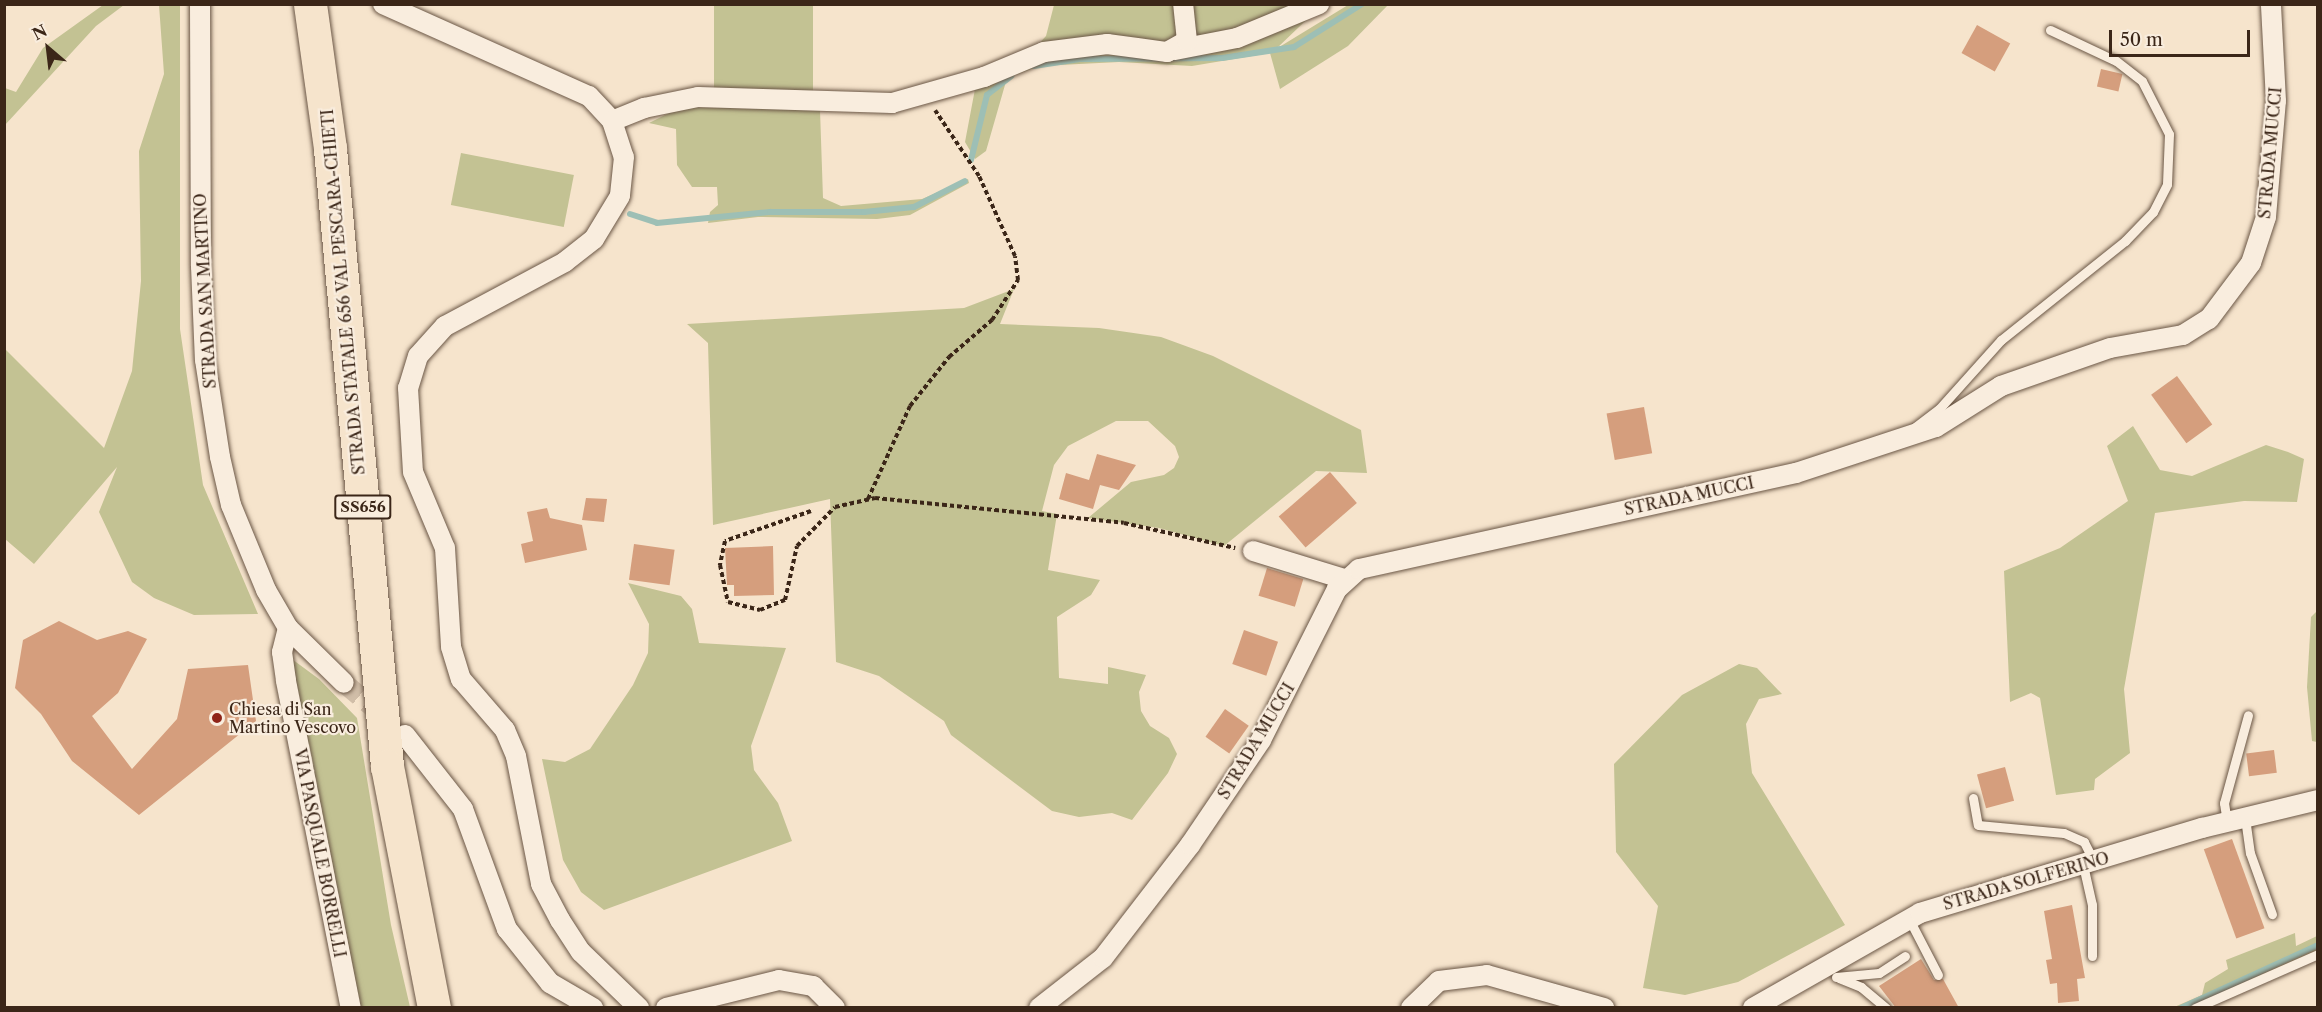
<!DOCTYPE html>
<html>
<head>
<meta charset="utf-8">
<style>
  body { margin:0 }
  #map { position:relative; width:2322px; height:1012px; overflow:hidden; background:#f6e4cc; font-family:"Libre Caslon Text",serif }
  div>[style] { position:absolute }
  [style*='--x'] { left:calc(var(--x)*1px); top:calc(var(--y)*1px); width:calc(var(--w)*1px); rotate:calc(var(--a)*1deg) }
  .green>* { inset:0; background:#c3c293; transform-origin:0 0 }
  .stream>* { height:6px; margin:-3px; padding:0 3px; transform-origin:3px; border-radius:3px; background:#9dbfb5 }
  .building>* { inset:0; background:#d59e7d; transform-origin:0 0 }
  .street-tunnel>* { height:20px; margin-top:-10px; transform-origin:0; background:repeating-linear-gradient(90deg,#d1bea8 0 20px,transparent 0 30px) }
  .path>* { height:4px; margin-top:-2px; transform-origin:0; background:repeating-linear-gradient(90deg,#3b2618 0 4.5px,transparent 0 7.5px) }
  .roads { filter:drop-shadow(0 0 2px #6a5645) drop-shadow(0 0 2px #6a5645) }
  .lane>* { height:9px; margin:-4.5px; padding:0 4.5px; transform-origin:4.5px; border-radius:4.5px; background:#f9edde }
  .street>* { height:20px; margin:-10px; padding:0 10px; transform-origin:10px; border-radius:10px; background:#f9edde }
  .highway>* { height:33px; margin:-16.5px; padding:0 16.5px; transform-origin:16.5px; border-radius:16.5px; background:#f6e4cc }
  .dots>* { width:16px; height:16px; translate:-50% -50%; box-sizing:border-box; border:3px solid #f9edde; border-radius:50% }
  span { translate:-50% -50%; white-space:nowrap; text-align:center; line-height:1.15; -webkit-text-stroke:4.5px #f9edde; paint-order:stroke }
  .shield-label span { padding:2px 4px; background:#f9edde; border:2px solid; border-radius:4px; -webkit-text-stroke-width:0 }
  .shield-label { font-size:15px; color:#3b2618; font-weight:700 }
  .street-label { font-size:16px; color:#3b2618 }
  .poi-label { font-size:16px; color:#3b2618 }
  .left { translate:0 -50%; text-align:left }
  .frame { position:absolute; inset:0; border:6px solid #3b2618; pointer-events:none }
  .north { position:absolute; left:18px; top:18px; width:60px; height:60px; -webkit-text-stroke:4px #f9edde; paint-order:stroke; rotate:332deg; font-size:16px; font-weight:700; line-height:24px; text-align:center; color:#3b2618 }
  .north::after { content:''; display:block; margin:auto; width:21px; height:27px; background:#3b2618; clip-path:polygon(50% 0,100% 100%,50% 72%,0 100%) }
  .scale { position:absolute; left:2109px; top:30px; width:141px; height:27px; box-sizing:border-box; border:3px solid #3b2618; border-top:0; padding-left:8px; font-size:18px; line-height:21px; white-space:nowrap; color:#3b2618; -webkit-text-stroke:4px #f9edde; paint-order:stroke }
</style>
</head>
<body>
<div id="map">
  <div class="green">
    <i style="clip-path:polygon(103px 5px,124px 5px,96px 26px,5px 125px,5px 88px,16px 92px,43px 48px)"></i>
    <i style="clip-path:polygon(159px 5px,180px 5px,180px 329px,203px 485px,258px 614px,194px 615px,154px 598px,132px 582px,99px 512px,117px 467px,34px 564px,5px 539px,5px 349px,104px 448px,132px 371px,141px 281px,139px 151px,164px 74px)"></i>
    <i style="left:714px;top:5px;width:99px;height:89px"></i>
    <i style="clip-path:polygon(1054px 5px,1180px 5px,1183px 27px,1194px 14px,1193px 5px,1322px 5px,1276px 49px,1348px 5px,1388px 5px,1348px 46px,1280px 89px,1270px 53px,1192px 66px,1119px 62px,1039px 66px,1007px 78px,986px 151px,975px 159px,965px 142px,975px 89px,1033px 50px,1046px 36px)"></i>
    <i style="clip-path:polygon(681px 107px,820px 110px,823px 198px,841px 206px,922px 199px,968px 179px,969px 183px,910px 215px,877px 219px,758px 217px,708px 223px,710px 212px,718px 205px,717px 187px,692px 187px,677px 165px,676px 129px,649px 123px)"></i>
    <i style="left:461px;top:153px;width:115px;height:53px;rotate:11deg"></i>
    <i style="clip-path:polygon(1014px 289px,1000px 324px,1099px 328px,1161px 337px,1213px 356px,1361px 430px,1367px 473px,1316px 471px,1224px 546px,1159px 528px,1088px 518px,1131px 482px,1164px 475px,1174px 468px,1179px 457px,1175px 446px,1148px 421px,1116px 421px,1068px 446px,1054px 465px,1042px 511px,1057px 514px,1048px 570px,1100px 580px,1091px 595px,1057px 617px,1059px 678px,1108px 684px,1108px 667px,1146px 675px,1139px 692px,1141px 711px,1150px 726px,1169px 738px,1177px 754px,1168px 773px,1132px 820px,1112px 813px,1079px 817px,1052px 811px,951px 735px,944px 721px,879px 676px,836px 662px,830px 499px,713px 525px,708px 343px,687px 324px,964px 308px)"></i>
    <i style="clip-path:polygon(2133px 426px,2160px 470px,2192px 476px,2266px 445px,2288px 452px,2304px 459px,2297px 502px,2244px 501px,2155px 513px,2124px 689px,2130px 753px,2095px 779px,2094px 790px,2056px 795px,2040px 698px,2031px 693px,2010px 702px,2004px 571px,2060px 548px,2128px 501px,2107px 446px)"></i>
    <i style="clip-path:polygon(628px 583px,681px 596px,692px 609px,699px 643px,786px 648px,751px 746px,754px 770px,778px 803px,792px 841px,604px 910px,581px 892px,563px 860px,542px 759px,565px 762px,590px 749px,633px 685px,648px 653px,649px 624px)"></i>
    <i style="clip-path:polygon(2317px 611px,2317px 742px,2312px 741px,2307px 687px,2311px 617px)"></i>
    <i style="clip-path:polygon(285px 654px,319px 679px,357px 718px,391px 925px,410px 1007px,352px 1007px)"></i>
    <i style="clip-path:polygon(1739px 664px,1757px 668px,1782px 694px,1759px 699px,1746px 724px,1752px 773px,1845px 925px,1738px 982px,1685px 995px,1643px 988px,1658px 906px,1616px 852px,1614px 764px,1682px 695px)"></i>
    <i style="clip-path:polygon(2295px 933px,2296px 946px,2317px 936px,2317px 958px,2203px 1007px,2172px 1008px,2202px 995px,2205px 983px,2228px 969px,2226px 960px)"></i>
  </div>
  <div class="stream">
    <i style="--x:1034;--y:66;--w:48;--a:-8.5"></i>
    <i style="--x:1081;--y:59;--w:141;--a:-0.4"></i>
    <i style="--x:1222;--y:58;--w:73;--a:-8.7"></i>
    <i style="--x:1294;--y:47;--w:80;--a:-32.3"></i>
    <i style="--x:971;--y:160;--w:67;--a:-76.2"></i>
    <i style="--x:987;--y:95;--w:31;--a:-38"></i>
    <i style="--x:630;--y:214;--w:28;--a:18"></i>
    <i style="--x:657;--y:223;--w:114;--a:-5.6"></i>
    <i style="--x:770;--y:212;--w:94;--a:0"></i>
    <i style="--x:864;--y:212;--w:50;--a:-5.7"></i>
    <i style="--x:914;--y:207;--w:57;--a:-27"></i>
    <i style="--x:2181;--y:1008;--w:151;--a:-24.7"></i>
  </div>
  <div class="building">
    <i style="left:1977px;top:25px;width:38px;height:32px;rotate:29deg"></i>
    <i style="left:2101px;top:69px;width:22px;height:18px;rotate:13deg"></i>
    <i style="left:2177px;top:376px;width:60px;height:32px;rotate:54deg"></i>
    <i style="left:1644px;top:407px;width:47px;height:38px;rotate:80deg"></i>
    <i style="clip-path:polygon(1097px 454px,1136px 465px,1119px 490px,1100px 485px,1093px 509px,1059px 499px,1066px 473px,1089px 480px)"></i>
    <i style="left:1330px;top:472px;width:41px;height:68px;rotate:49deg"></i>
    <i style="clip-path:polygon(586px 498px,607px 499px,604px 522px,582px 520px)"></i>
    <i style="clip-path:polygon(547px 508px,550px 518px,582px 525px,587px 550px,525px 563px,521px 544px,533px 541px,527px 512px)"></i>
    <i style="left:634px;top:544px;width:41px;height:36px;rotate:8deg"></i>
    <i style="clip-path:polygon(773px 546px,774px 595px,734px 596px,734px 585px,727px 585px,725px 548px)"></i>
    <i style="left:1267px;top:568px;width:38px;height:29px;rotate:17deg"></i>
    <i style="clip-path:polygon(59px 621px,97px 640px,128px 631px,147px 639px,118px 693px,92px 716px,132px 769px,177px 719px,188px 669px,248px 665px,256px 721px,139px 815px,72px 761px,41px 714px,15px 688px,23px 640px)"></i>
    <i style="left:1244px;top:630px;width:36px;height:36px;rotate:19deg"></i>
    <i style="left:1225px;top:709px;width:29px;height:34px;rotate:35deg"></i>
    <i style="left:2274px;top:750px;width:23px;height:28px;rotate:83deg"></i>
    <i style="left:2005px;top:767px;width:35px;height:29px;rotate:75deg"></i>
    <i style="left:2232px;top:839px;width:95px;height:30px;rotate:70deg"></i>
    <i style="clip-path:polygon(2072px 905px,2085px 978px,2077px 979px,2079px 1001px,2058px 1003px,2057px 983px,2050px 984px,2046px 960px,2052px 959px,2044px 911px)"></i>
    <i style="clip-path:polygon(1921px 959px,1934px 980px,1943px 979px,1959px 1008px,1896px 1008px,1879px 986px)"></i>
  </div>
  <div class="street-tunnel">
    <i style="--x:344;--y:683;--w:51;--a:40.2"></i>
  </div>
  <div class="path">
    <i style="--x:868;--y:499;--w:102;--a:-65.7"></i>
    <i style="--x:910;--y:406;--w:63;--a:-51.5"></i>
    <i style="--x:949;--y:357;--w:57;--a:-40.7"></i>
    <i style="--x:992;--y:320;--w:48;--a:-57"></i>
    <i style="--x:1018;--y:280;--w:24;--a:-97"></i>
    <i style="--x:1015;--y:256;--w:88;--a:-114.2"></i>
    <i style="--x:979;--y:176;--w:79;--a:-123.7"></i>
    <i style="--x:811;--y:511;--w:91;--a:160.8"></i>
    <i style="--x:725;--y:541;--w:25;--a:102"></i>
    <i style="--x:720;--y:565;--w:38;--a:78"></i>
    <i style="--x:728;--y:602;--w:33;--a:14"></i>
    <i style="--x:760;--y:610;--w:27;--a:-22"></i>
    <i style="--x:785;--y:600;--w:55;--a:-77.5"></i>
    <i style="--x:797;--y:546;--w:54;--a:-45.7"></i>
    <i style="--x:835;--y:507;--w:41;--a:-12.7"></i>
    <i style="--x:875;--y:498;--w:250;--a:5.7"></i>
    <i style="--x:1124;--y:523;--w:114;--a:12.7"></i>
  </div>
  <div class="roads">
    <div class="lane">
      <i style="--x:1915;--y:427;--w:30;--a:-37"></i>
      <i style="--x:1939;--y:409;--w:93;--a:-48.1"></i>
      <i style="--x:2001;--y:340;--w:159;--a:-38.6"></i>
      <i style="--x:2125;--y:241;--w:40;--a:-46"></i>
      <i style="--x:2153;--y:212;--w:31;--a:-63"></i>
      <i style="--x:2167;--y:184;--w:50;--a:-87.7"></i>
      <i style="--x:2169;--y:134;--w:59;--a:-117"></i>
      <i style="--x:2142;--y:81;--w:33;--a:-142"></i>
      <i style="--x:2116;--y:61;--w:73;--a:-154.8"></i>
      <i style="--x:1973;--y:798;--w:27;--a:80"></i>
      <i style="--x:1978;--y:825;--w:86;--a:5.3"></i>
      <i style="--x:2064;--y:833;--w:22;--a:24"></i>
      <i style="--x:2084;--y:842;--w:22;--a:63"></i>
      <i style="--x:2245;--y:818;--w:35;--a:82"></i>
      <i style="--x:2250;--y:853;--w:65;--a:70.2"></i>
      <i style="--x:2227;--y:822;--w:19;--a:-99"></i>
      <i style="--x:2224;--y:803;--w:91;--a:-74.7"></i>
      <i style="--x:2083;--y:865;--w:41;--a:77.3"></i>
      <i style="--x:2092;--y:905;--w:51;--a:90"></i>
      <i style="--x:1909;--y:919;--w:63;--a:62.6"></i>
      <i style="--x:1836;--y:977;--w:43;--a:-5.3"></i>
      <i style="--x:1879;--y:973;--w:31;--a:-33"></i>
      <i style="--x:1839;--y:978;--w:24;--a:22"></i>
      <i style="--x:1861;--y:987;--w:33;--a:40"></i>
      <i style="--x:2195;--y:1008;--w:134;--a:-23.7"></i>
    </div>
    <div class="street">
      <i style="--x:200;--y:4;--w:262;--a:89.8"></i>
      <i style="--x:201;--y:266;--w:94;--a:87.6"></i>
      <i style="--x:205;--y:360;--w:98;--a:81.2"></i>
      <i style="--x:220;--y:457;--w:49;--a:77.1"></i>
      <i style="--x:231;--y:505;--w:92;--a:67.6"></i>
      <i style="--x:266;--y:590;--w:44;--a:59.9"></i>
      <i style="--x:288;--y:628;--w:78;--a:44.5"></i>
      <i style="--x:383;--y:4;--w:226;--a:24.1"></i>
      <i style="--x:589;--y:96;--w:34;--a:47"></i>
      <i style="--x:612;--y:121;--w:38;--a:72"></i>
      <i style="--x:624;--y:157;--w:39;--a:96"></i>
      <i style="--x:620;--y:196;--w:50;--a:121.2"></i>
      <i style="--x:594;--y:239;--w:37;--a:142"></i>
      <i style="--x:565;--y:262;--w:136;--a:151.9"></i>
      <i style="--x:445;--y:326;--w:40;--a:132"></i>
      <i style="--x:418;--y:356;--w:34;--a:107"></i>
      <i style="--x:408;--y:388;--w:84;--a:86.6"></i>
      <i style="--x:413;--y:472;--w:82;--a:67.2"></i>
      <i style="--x:445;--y:548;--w:99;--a:86.5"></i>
      <i style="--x:451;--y:647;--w:34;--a:73"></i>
      <i style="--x:461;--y:679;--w:67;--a:49.2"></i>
      <i style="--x:505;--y:730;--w:28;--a:67"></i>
      <i style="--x:516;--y:756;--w:130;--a:78.9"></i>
      <i style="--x:541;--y:884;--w:41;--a:62.2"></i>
      <i style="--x:560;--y:920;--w:38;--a:57"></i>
      <i style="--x:581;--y:952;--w:81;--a:44"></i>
      <i style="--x:1175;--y:50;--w:63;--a:-11"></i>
      <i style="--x:1237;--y:38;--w:89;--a:-22.5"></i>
      <i style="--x:612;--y:121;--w:35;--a:-22"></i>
      <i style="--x:644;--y:108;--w:55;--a:-11.5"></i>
      <i style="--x:698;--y:97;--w:194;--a:1.8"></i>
      <i style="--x:892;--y:103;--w:96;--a:-15.8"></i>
      <i style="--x:984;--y:77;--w:65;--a:-22.6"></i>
      <i style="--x:1044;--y:52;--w:64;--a:-7.2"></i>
      <i style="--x:1107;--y:44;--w:61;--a:7.6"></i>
      <i style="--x:1167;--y:52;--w:23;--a:-29"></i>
      <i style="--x:1187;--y:41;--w:37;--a:-96"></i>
      <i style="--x:1253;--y:551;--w:95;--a:17.1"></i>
      <i style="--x:288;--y:628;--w:25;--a:104"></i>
      <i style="--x:282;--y:652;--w:29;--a:82"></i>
      <i style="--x:286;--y:681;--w:333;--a:78.8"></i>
      <i style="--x:405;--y:735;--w:94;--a:51.9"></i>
      <i style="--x:463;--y:809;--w:128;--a:69.9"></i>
      <i style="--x:507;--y:929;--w:69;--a:51.5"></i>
      <i style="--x:550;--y:983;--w:50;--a:30.2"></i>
      <i style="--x:666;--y:1008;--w:116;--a:-13.9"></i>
      <i style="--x:779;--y:980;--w:35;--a:10"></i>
      <i style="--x:813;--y:986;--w:31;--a:45"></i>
      <i style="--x:1039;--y:1008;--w:81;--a:-38"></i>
      <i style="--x:1103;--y:958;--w:143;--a:-52.4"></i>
      <i style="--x:1190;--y:845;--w:127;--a:-55.9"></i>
      <i style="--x:1261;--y:740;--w:169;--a:-63.3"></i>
      <i style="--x:1337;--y:589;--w:30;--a:-42"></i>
      <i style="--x:1359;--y:569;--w:447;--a:-12.4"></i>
      <i style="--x:1796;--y:473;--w:147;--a:-18.2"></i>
      <i style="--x:1936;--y:427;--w:77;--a:-32.2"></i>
      <i style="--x:2001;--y:386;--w:115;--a:-19.2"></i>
      <i style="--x:2110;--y:348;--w:74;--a:-10.1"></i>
      <i style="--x:2183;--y:335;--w:31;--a:-32"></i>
      <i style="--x:2209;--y:319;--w:70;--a:-53.1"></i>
      <i style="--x:2251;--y:263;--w:48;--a:-71.9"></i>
      <i style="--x:2266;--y:217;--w:116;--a:-85.1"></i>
      <i style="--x:2276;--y:101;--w:97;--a:-93"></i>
      <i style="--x:1411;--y:1008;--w:39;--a:-44"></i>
      <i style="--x:1439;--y:981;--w:48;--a:-7.1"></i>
      <i style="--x:1487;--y:975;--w:122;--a:15.8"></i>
      <i style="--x:1753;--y:1008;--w:192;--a:-29.6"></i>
      <i style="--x:1920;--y:913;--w:295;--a:-16.8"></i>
      <i style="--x:2202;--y:828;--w:119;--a:-13.6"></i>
    </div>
    <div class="highway">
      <i style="--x:310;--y:4;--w:146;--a:82.1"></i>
      <i style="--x:330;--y:149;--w:620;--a:84.72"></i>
      <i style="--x:387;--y:766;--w:247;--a:79"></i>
    </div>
  </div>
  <div class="dots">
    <i style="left:217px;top:718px;background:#8f2418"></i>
  </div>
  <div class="shield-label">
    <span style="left:363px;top:507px">SS656</span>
  </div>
  <div class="street-label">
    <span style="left:2270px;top:153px;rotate:-85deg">STRADA MUCCI</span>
    <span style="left:205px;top:291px;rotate:-93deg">STRADA SAN MARTINO</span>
    <span style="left:343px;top:292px;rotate:-95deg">STRADA STATALE 656 VAL PESCARA-CHIETI</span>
    <span style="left:1689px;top:496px;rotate:-12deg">STRADA MUCCI</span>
    <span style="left:1256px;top:741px;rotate:-59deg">STRADA MUCCI</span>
    <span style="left:320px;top:853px;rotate:79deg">VIA PASQUALE BORRELLI</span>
    <span style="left:2026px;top:881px;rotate:-16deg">STRADA SOLFERINO</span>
  </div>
  <div class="poi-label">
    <span class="left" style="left:229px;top:718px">Chiesa di San<br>Martino Vescovo</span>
  </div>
  <div class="frame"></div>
  <div class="north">N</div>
  <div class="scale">50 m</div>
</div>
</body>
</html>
